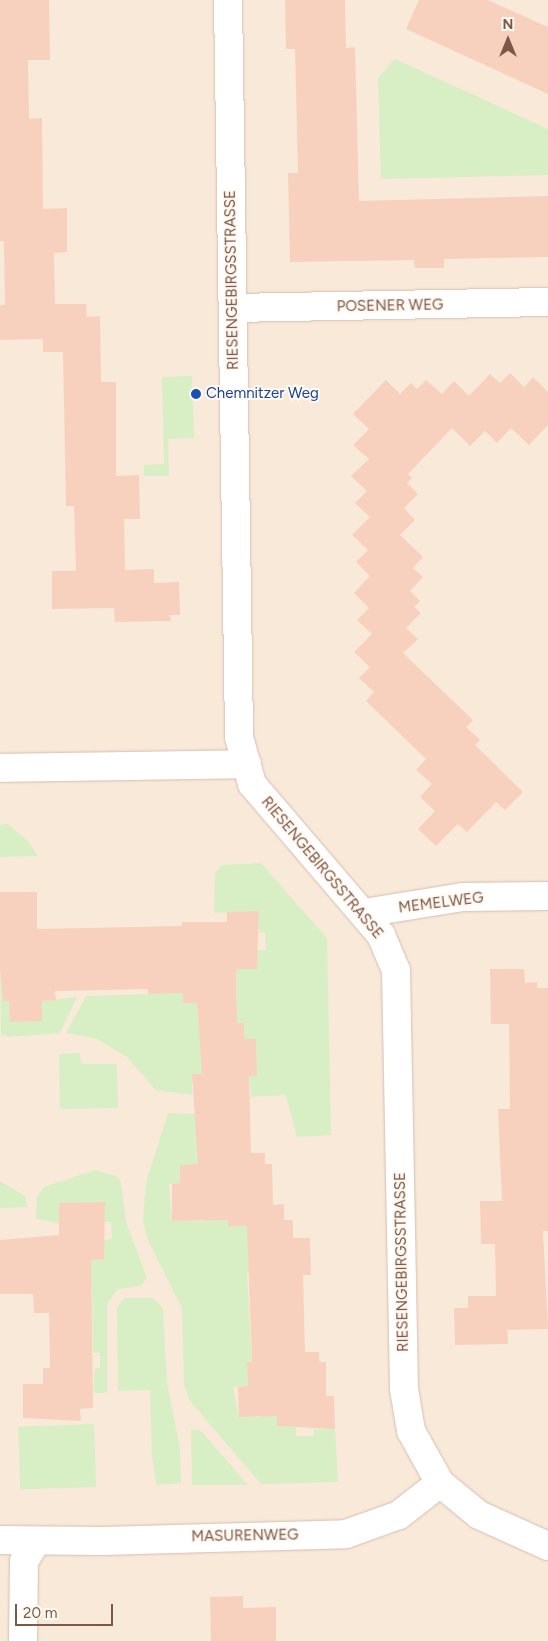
<!DOCTYPE html>
<html>
<head>
<meta charset="utf-8">
<style>
  body { margin:0 }
  #map { position:relative; width:548px; height:1641px; overflow:hidden; background:#fef5e9; font-family:Figtree,sans-serif }
  div>[style] { position:absolute }
  [style*='--x'] { left:calc(var(--x)*1px); top:calc(var(--y)*1px); width:calc(var(--w)*1px); rotate:calc(var(--a)*1deg) }
  .residential>* { inset:0; background:#f9e9d9; transform-origin:0 0 }
  .green>* { inset:0; background:#d8eec5; transform-origin:0 0 }
  .building>* { inset:0; background:#f7d1be }
  .roads { filter:drop-shadow(0 0 1px #d5beb0) drop-shadow(0 0 1px #d5beb0) }
  .minor>* { height:28px; margin:-14px; padding:0 14px; transform-origin:14px; border-radius:14px; background:#fff }
  .dots>* { width:14px; height:14px; translate:-50% -50%; box-sizing:border-box; border:2px solid #fff9f1; border-radius:50% }
  span { translate:-50% -50%; white-space:nowrap; text-align:center; line-height:1.15; -webkit-text-stroke:4px #fff9f1; paint-order:stroke }
  .street-label { font-size:15px; color:#7d5849 }
  .transit-label { font-size:15px; color:#164399 }
  .left { translate:0 -50%; text-align:left }
  .north { position:absolute; left:483px; top:15px; width:50px; height:50px; -webkit-text-stroke:4px #fff9f1; paint-order:stroke; rotate:0deg; font-size:14px; font-weight:700; line-height:20px; text-align:center; color:#7d5849 }
  .north::after { content:''; display:block; margin:auto; width:18px; height:22px; background:#7d5849; clip-path:polygon(50% 0,100% 100%,50% 72%,0 100%) }
  .scale { position:absolute; left:15px; top:1604px; width:98px; height:22px; box-sizing:border-box; border:2px solid #7d5849; border-top:0; padding-left:6px; font-size:15px; line-height:18px; white-space:nowrap; color:#7d5849; -webkit-text-stroke:4px #fff9f1; paint-order:stroke }
</style>
</head>
<body>
<div id="map">
  <div class="residential">
    <i style="left:0;top:0;width:548px;height:1641px"></i>
  </div>
  <div class="green">
    <i style="clip-path:polygon(395px 59px,548px 129px,548px 175px,381px 179px,378px 78px)"></i>
    <i style="clip-path:polygon(192px 376px,194px 438px,168px 439px,169px 476px,144px 476px,144px 465px,164px 464px,162px 377px)"></i>
    <i style="clip-path:polygon(8px 824px,29px 842px,38px 856px,0 857px,0 825px)"></i>
    <i style="clip-path:polygon(261px 863px,327px 938px,331px 1135px,297px 1137px,286px 1095px,251px 1097px,249px 1076px,257px 1075px,256px 1040px,244px 1039px,244px 1023px,231px 1023px,237px 1003px,236px 969px,257px 950px,266px 950px,265px 933px,259px 932px,258px 911px,214px 913px,215px 873px,222px 865px)"></i>
    <i style="clip-path:polygon(0 968px,3px 1001px,9px 1001px,10px 1022px,42px 1021px,42px 1001px,77px 997px,60px 1033px,9px 1037px,1px 1034px)"></i>
    <i style="clip-path:polygon(183px 993px,183px 1003px,197px 1003px,198px 1023px,204px 1024px,202px 1074px,192px 1074px,192px 1095px,156px 1090px,127px 1057px,97px 1039px,66px 1033px,86px 996px)"></i>
    <i style="clip-path:polygon(80px 1053px,81px 1064px,117px 1064px,118px 1108px,60px 1109px,59px 1054px)"></i>
    <i style="clip-path:polygon(168px 1113px,197px 1114px,205px 1164px,180px 1165px,180px 1183px,169px 1184px,172px 1221px,205px 1221px,205px 1200px,227px 1200px,228px 1225px,247px 1226px,257px 1272px,247px 1272px,252px 1363px,247px 1363px,248px 1386px,233px 1387px,239px 1417px,260px 1417px,261px 1409px,277px 1409px,277px 1426px,296px 1425px,296px 1436px,314px 1436px,314px 1429px,335px 1429px,338px 1482px,261px 1484px,190px 1401px,184px 1384px,182px 1308px,148px 1240px,143px 1220px,146px 1183px)"></i>
    <i style="clip-path:polygon(95px 1170px,116px 1176px,121px 1182px,126px 1222px,147px 1278px,141px 1286px,118px 1289px,107px 1304px,107px 1393px,93px 1393px,95px 1368px,100px 1368px,100px 1353px,93px 1353px,92px 1288px,72px 1289px,71px 1260px,104px 1259px,103px 1240px,112px 1239px,111px 1222px,105px 1222px,105px 1202px,59px 1203px,59px 1223px,36px 1219px,37px 1197px,44px 1187px)"></i>
    <i style="clip-path:polygon(0 1181px,25px 1196px,27px 1207px,0 1208px)"></i>
    <i style="clip-path:polygon(124px 1298px,153px 1298px,163px 1308px,167px 1384px,180px 1448px,181px 1483px,157px 1485px,152px 1458px,150px 1390px,118px 1391px,117px 1308px)"></i>
    <i style="left:94px;top:1424px;width:63px;height:76px;rotate:88deg"></i>
    <i style="clip-path:polygon(191px 1429px,201px 1431px,248px 1485px,192px 1485px)"></i>
  </div>
  <div class="building">
    <i style="clip-path:polygon(0 0,49px 0,50px 60px,28px 60px,29px 119px,42px 118px,43px 209px,67px 208px,67px 252px,54px 253px,55px 304px,86px 304px,87px 317px,100px 316px,101px 382px,116px 382px,116px 476px,139px 475px,140px 519px,124px 519px,125px 570px,154px 569px,154px 583px,179px 582px,180px 615px,170px 615px,171px 621px,115px 622px,114px 608px,52px 609px,52px 571px,76px 571px,74px 506px,66px 506px,63px 352px,43px 352px,43px 339px,0 340px,0 305px,5px 305px,4px 241px,0 241px)"></i>
    <i style="clip-path:polygon(285px 0,345px 0,346px 48px,355px 47px,359px 201px,548px 196px,548px 257px,444px 259px,444px 268px,415px 268px,414px 260px,290px 262px,288px 173px,298px 173px,295px 49px,286px 49px)"></i>
    <i style="clip-path:polygon(419px 0,488px 0,548px 27px,548px 94px,406px 29px)"></i>
    <i style="clip-path:polygon(510px 373px,524px 387px,533px 377px,548px 392px,548px 425px,529px 445px,511px 428px,497px 443px,485px 431px,470px 446px,452px 428px,408px 474px,412px 478px,407px 483px,418px 494px,404px 508px,415px 520px,400px 535px,423px 557px,413px 568px,423px 577px,410px 591px,420px 601px,414px 607px,421px 613px,406px 628px,418px 639px,403px 653px,473px 720px,466px 727px,480px 740px,475px 745px,523px 792px,505px 810px,496px 802px,467px 832px,458px 824px,436px 846px,418px 829px,435px 811px,420px 797px,432px 784px,416px 770px,426px 759px,366px 701px,374px 692px,359px 678px,370px 667px,354px 652px,372px 634px,357px 620px,369px 608px,354px 593px,370px 576px,356px 562px,368px 550px,352px 535px,370px 517px,355px 503px,367px 491px,351px 476px,369px 459px,353px 445px,369px 429px,353px 414px,386px 380px,400px 394px,411px 383px,417px 389px,426px 380px,442px 394px,454px 381px,469px 396px,490px 374px,500px 383px)"></i>
    <i style="clip-path:polygon(0 892px,37px 892px,37px 929px,182px 926px,182px 922px,227px 922px,227px 912px,259px 911px,257px 969px,236px 969px,237px 1023px,244px 1023px,244px 1039px,256px 1039px,257px 1076px,249px 1076px,251px 1153px,265px 1153px,265px 1164px,272px 1164px,273px 1205px,284px 1204px,284px 1220px,293px 1220px,293px 1238px,310px 1238px,311px 1275px,303px 1275px,305px 1352px,319px 1352px,319px 1362px,326px 1362px,326px 1396px,334px 1396px,335px 1429px,277px 1426px,277px 1416px,239px 1417px,238px 1387px,248px 1386px,247px 1362px,252px 1362px,247px 1226px,228px 1226px,228px 1220px,172px 1221px,172px 1184px,180px 1183px,180px 1165px,198px 1164px,192px 1074px,202px 1074px,197px 1003px,183px 1003px,183px 993px,148px 994px,148px 989px,55px 991px,56px 1000px,42px 1001px,42px 1021px,10px 1022px,9px 1001px,3px 1001px,0 968px)"></i>
    <i style="clip-path:polygon(490px 969px,524px 969px,525px 983px,537px 982px,537px 988px,548px 988px,548px 1231px,543px 1231px,548px 1329px,507px 1330px,508px 1344px,455px 1345px,454px 1308px,468px 1308px,468px 1296px,496px 1296px,495px 1244px,481px 1244px,480px 1201px,502px 1201px,498px 1109px,510px 1109px,509px 1024px,491px 1024px)"></i>
    <i style="clip-path:polygon(105px 1202px,104px 1259px,91px 1260px,93px 1408px,80px 1409px,81px 1421px,23px 1418px,23px 1384px,43px 1384px,43px 1368px,50px 1368px,49px 1313px,34px 1313px,33px 1294px,0 1294px,0 1240px,59px 1235px,59px 1203px)"></i>
    <i style="clip-path:polygon(243px 1596px,243px 1608px,276px 1607px,276px 1641px,211px 1641px,210px 1597px)"></i>
  </div>
  <div class="roads">
    <div class="minor">
      <i style="--x:228;--y:0;--w:737;--a:89.14"></i>
      <i style="--x:239;--y:737;--w:49;--a:74.5"></i>
      <i style="--x:252;--y:784;--w:199;--a:49.5"></i>
      <i style="--x:381;--y:935;--w:38;--a:67"></i>
      <i style="--x:396;--y:970;--w:419;--a:88.9"></i>
      <i style="--x:404;--y:1389;--w:43;--a:80.5"></i>
      <i style="--x:411;--y:1431;--w:60;--a:60.9"></i>
      <i style="--x:440;--y:1483;--w:50;--a:39.4"></i>
      <i style="--x:479;--y:1515;--w:76;--a:24.2"></i>
      <i style="--x:233;--y:308;--w:315;--a:-1.1"></i>
      <i style="--x:0;--y:768;--w:247;--a:-0.9"></i>
      <i style="--x:364;--y:913;--w:100;--a:-9.2"></i>
      <i style="--x:463;--y:897;--w:85;--a:-0.7"></i>
      <i style="--x:0;--y:1540;--w:102;--a:0.6"></i>
      <i style="--x:102;--y:1541;--w:244;--a:-1.6"></i>
      <i style="--x:346;--y:1534;--w:56;--a:-19.7"></i>
      <i style="--x:399;--y:1515;--w:52;--a:-38"></i>
      <i style="--x:23;--y:1641;--w:80;--a:-89.3"></i>
      <i style="--x:24;--y:1561;--w:22;--a:-58"></i>
    </div>
  </div>
  <div class="dots">
    <i style="left:196px;top:394px;background:#1a4fb4"></i>
  </div>
  <div class="street-label">
    <span style="left:232px;top:280px;rotate:-91deg">RIESENGEBIRGSSTRASSE</span>
    <span style="left:390px;top:306px;rotate:-1deg">POSENER WEG</span>
    <span style="left:322px;top:868px;rotate:50deg">RIESENGEBIRGSSTRASSE</span>
    <span style="left:441px;top:903px;rotate:-7deg">MEMELWEG</span>
    <span style="left:402px;top:1262px;rotate:-91deg">RIESENGEBIRGSSTRASSE</span>
    <span style="left:245px;top:1536px;rotate:-1deg">MASURENWEG</span>
  </div>
  <div class="transit-label">
    <span class="left" style="left:206px;top:394px">Chemnitzer Weg</span>
  </div>
  <div class="north">N</div>
  <div class="scale">20 m</div>
</div>
</body>
</html>
